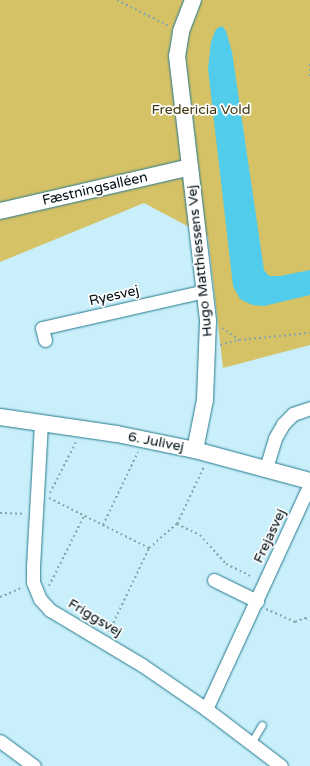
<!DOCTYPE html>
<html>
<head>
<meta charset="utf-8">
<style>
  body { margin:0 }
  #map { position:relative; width:310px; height:766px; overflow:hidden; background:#c9effa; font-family:"Varela Round",sans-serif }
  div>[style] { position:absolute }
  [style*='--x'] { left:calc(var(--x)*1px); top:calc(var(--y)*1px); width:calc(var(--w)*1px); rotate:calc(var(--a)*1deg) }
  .green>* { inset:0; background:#d5c166 }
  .water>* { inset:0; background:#51cdeb }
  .path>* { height:2px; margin-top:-1px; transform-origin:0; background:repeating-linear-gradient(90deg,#86a5ae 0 2px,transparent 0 5px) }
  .roads { filter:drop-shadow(0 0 1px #24798d) drop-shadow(0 0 1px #24798d) }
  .service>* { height:7px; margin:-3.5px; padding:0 3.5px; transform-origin:3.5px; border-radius:3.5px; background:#fff }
  .minor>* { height:13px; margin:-6.5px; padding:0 6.5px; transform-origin:6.5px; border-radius:6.5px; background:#fff }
  .tertiary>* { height:16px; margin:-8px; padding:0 8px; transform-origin:8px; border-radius:8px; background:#fff }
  span { translate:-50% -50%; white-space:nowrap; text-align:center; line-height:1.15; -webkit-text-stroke:3.5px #fff; paint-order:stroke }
  .park-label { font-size:14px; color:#3f360e }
  .street-label { font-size:14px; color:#000f14 }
</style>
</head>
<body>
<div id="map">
  <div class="green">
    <i style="clip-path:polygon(0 0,310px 0,310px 345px,223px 368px,208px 237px,144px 203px,0 262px)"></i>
  </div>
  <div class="water">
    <i style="clip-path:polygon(222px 26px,226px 31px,232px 52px,264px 270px,269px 276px,280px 276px,310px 270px,310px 295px,264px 306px,252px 305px,240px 299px,233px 286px,208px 69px,211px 42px,216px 29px)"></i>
  </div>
  <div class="path">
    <i style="--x:117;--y:0;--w:58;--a:26.6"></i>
    <i style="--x:310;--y:64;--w:14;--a:90"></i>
    <i style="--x:222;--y:328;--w:21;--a:35"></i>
    <i style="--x:220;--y:345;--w:20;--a:-15"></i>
    <i style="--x:239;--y:340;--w:71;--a:-5.6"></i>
    <i style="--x:50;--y:493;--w:57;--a:-63"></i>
    <i style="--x:49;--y:498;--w:112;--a:26.6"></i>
    <i style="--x:149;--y:548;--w:37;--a:-41"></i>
    <i style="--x:177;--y:524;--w:25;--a:26"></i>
    <i style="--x:200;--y:535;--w:39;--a:48"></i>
    <i style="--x:226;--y:564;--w:30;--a:26"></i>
    <i style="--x:0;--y:513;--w:25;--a:2"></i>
    <i style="--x:177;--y:524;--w:63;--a:-64.7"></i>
    <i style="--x:103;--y:525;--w:81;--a:-64.4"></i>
    <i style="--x:49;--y:586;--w:78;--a:-63.4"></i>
    <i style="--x:0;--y:597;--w:25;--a:-23"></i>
    <i style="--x:266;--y:609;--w:32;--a:24"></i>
    <i style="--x:295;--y:622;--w:11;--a:-22"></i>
    <i style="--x:305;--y:618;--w:5;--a:22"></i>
    <i style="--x:109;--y:632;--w:93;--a:-64.5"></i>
  </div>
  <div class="roads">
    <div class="service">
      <i style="--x:251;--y:743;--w:21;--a:-59"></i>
    </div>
    <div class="minor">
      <i style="--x:45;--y:340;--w:12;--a:-104"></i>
      <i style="--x:42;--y:328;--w:167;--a:-12.8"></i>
      <i style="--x:41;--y:423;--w:145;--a:93.2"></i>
      <i style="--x:33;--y:568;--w:14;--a:90"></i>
      <i style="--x:33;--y:582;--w:18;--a:68"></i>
      <i style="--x:40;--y:599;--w:15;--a:48"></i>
      <i style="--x:50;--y:610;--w:107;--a:30.9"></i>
      <i style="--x:142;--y:665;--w:78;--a:34.5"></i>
      <i style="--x:206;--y:709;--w:94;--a:37.2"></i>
      <i style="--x:266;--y:468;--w:31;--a:-73"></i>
      <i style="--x:275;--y:438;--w:16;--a:-60"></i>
      <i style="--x:283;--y:424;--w:14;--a:-45"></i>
      <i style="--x:293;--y:414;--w:18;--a:-19"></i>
      <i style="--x:214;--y:580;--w:48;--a:26"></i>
      <i style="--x:206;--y:709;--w:248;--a:-65.2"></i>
      <i style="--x:0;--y:741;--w:42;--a:36.3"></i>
    </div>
    <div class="tertiary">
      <i style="--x:193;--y:0;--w:34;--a:111"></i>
      <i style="--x:181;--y:32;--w:24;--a:99"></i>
      <i style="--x:177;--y:56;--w:267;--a:83.3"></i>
      <i style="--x:208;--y:321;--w:79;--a:92.2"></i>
      <i style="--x:205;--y:400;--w:51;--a:101.3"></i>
      <i style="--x:0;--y:211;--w:195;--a:-13"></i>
      <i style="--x:0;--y:417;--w:118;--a:8.3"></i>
      <i style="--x:117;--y:434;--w:80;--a:11.6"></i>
      <i style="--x:195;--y:450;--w:119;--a:15.1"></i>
    </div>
  </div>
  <div class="park-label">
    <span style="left:201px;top:110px">Fredericia Vold</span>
  </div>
  <div class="street-label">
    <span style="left:95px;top:189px;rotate:-13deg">Fæstningsalléen</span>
    <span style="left:200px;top:261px;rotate:-96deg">Hugo Matthiessens Vej</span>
    <span style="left:114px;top:296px;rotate:-13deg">Ryesvej</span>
    <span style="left:156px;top:442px;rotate:11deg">6. Julivej</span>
    <span style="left:270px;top:536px;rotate:-65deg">Frejasvej</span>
    <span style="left:95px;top:618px;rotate:31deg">Friggsvej</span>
  </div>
</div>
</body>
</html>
